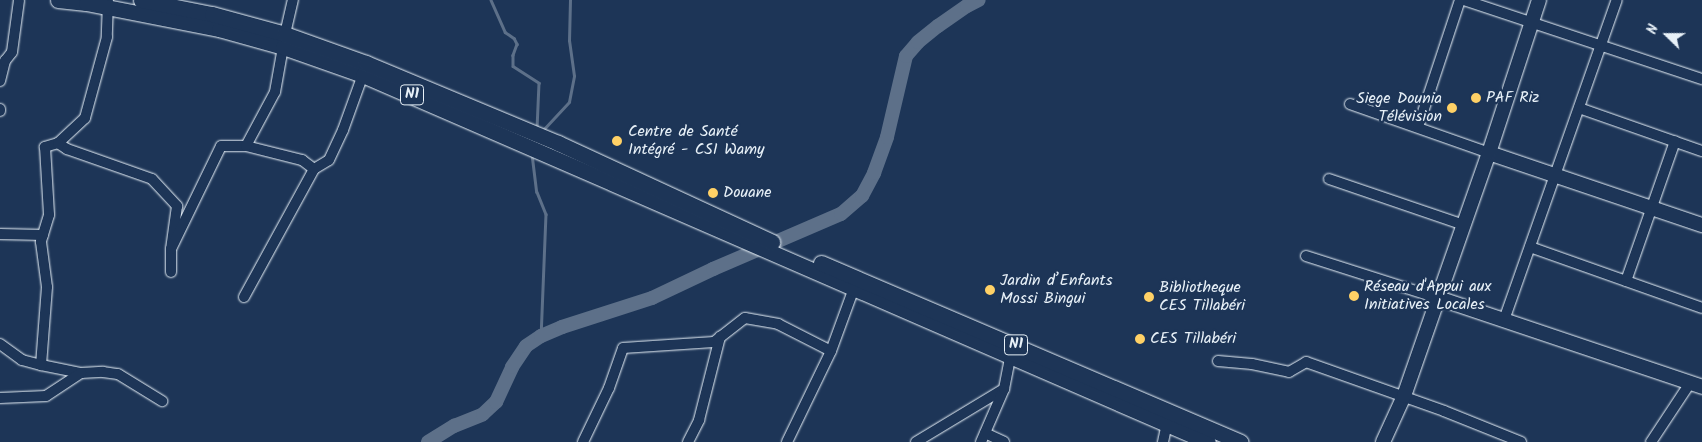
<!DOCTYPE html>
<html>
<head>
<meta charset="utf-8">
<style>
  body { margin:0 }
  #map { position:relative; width:1702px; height:442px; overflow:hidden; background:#1d3557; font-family:Kalam,sans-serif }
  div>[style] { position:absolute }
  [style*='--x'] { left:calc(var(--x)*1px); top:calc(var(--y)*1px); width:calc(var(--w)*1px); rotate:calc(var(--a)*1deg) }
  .stream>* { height:2.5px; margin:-1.25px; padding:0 1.25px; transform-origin:1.25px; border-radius:1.25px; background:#5d7089 }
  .river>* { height:14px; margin:-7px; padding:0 7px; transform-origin:7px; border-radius:7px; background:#5d7089 }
  .roads { filter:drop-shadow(0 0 1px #e8f1f8) drop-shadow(0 0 1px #e8f1f8) }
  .street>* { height:10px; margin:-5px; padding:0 5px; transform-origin:5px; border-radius:5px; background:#1d3557 }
  .secondary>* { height:14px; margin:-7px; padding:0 7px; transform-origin:7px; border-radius:7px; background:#1d3557 }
  .primary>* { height:15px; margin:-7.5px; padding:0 7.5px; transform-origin:7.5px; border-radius:7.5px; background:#1d3557 }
  .dots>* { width:14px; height:14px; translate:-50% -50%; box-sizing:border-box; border:2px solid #1d3557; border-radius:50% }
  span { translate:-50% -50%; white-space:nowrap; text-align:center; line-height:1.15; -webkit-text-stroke:4.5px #1d3557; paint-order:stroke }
  .shield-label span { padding:1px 4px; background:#1d3557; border:1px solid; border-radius:4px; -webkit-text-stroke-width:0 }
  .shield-label { font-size:15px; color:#e8f1f8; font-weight:700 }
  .poi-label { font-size:16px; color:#e8f1f8 }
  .left { translate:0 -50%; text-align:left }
  .right { translate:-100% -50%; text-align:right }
  .north { position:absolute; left:1642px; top:10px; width:50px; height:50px; -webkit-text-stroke:4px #1d3557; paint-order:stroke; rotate:292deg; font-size:14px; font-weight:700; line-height:20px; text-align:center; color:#e8f1f8 }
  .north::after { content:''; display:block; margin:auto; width:18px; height:22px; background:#e8f1f8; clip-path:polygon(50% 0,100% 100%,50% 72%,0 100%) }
</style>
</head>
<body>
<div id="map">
  <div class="stream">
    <i style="--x:491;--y:0;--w:35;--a:66"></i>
    <i style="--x:505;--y:32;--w:11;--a:34"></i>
    <i style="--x:514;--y:38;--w:7;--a:63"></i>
    <i style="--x:517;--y:44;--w:12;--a:110"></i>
    <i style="--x:513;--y:55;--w:11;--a:90"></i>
    <i style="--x:513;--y:66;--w:31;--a:33"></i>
    <i style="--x:539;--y:83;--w:45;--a:92.5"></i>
    <i style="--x:543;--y:130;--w:38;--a:-47"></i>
    <i style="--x:569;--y:102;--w:26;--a:-79"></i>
    <i style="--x:574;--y:76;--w:35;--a:-98"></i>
    <i style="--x:569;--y:41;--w:41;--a:-88.6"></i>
    <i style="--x:532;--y:154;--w:38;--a:83"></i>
    <i style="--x:537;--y:192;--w:24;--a:68"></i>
    <i style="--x:546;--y:214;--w:122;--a:92.3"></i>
  </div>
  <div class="river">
    <i style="--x:428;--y:442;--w:31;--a:-32"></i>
    <i style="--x:454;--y:426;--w:31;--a:-22"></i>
    <i style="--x:483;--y:414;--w:18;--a:-43"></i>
    <i style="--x:496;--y:402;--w:38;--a:-65"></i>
    <i style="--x:512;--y:367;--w:25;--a:-56"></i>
    <i style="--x:526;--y:346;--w:18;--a:-34"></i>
    <i style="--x:541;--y:336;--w:23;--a:-23"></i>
    <i style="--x:562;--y:327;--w:95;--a:-17.9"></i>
    <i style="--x:652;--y:298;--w:68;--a:-25.4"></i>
    <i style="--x:713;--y:269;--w:139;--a:-23.3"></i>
    <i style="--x:841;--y:214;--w:28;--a:-41"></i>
    <i style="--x:862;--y:196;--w:26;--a:-62"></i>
    <i style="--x:874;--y:173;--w:38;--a:-70"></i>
    <i style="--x:887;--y:137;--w:83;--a:-76.8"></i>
    <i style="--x:906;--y:56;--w:18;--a:-49"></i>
    <i style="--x:918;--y:42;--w:26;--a:-39"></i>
    <i style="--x:938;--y:26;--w:35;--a:-35"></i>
    <i style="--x:967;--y:6;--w:13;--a:-27"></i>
  </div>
  <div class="roads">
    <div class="street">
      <i style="--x:1464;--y:0;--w:251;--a:18.4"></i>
      <i style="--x:108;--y:1;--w:36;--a:92"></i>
      <i style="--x:107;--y:37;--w:84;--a:105.2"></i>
      <i style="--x:85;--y:118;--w:37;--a:137"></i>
      <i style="--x:58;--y:143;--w:14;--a:163"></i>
      <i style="--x:45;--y:147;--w:68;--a:86.6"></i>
      <i style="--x:49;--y:215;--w:28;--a:107"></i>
      <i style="--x:41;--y:242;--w:45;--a:82.4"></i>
      <i style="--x:47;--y:287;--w:78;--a:94.4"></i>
      <i style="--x:41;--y:365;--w:41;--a:11.3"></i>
      <i style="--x:81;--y:373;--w:22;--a:-3"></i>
      <i style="--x:103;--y:372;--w:15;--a:8"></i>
      <i style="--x:118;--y:374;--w:52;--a:31.5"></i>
      <i style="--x:285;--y:34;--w:35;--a:-77"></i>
      <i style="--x:0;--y:81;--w:21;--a:-76"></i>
      <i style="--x:5;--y:61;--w:11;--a:-52"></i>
      <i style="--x:12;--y:52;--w:52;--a:-82.3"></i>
      <i style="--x:1350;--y:104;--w:147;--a:19.4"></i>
      <i style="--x:1579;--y:108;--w:130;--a:19.3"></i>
      <i style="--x:0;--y:109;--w:2;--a:90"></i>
      <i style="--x:1418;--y:127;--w:134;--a:-71.7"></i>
      <i style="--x:58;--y:143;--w:11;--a:34"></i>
      <i style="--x:67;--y:149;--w:90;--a:19.4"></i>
      <i style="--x:152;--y:179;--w:37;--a:47"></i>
      <i style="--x:177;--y:206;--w:43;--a:97.9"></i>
      <i style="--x:171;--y:249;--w:23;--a:90"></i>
      <i style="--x:246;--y:146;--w:58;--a:14"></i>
      <i style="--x:302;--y:160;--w:15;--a:37"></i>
      <i style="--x:1329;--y:179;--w:143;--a:18.8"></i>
      <i style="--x:0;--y:234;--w:43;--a:1.3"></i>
      <i style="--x:1530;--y:247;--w:182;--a:19.5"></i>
      <i style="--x:171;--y:249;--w:114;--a:-64.1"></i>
      <i style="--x:221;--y:146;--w:25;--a:0"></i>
      <i style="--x:246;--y:146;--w:61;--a:-61.8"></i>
      <i style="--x:275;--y:92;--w:46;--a:-79.9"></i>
      <i style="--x:1306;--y:256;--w:139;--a:17.7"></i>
      <i style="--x:1626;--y:281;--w:148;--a:-70.7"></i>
      <i style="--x:244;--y:297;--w:146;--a:-61.3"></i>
      <i style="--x:314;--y:169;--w:17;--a:-31"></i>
      <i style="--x:329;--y:160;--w:33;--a:-65"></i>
      <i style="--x:343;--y:130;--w:65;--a:-70.2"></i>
      <i style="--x:1504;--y:320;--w:339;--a:-70.6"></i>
      <i style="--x:0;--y:344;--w:27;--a:36"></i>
      <i style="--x:22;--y:360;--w:20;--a:15"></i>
      <i style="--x:1218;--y:361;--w:34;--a:5"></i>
      <i style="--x:1252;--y:364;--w:38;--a:12"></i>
      <i style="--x:1289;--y:372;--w:20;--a:-30"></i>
      <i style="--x:1306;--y:362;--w:146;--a:19.5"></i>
      <i style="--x:1444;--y:411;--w:83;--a:21.9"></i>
      <i style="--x:0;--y:398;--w:46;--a:-2.5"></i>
      <i style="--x:46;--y:396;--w:42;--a:-33.3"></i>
      <i style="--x:985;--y:433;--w:21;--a:25"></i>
      <i style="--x:583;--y:442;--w:60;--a:-64.3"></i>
      <i style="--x:609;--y:388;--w:42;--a:-70.7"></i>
      <i style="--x:623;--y:348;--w:91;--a:-3.8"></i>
      <i style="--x:714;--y:342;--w:39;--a:-38"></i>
      <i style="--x:745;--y:318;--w:34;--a:10"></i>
      <i style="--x:778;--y:324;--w:59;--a:27"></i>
      <i style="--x:688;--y:442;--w:25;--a:-63"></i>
      <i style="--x:699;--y:420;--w:86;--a:-75.8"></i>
      <i style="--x:787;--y:442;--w:101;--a:-64.2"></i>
      <i style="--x:831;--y:351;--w:67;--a:-69.9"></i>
      <i style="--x:916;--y:442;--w:103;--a:-31.1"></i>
      <i style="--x:981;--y:442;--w:58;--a:-66.5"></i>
      <i style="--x:1004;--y:389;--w:38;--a:-79"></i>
      <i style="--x:1163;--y:442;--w:24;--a:-78"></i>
      <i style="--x:1651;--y:442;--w:71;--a:-56.5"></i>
    </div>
    <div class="secondary">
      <i style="--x:1489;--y:153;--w:225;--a:18.7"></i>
      <i style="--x:1438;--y:298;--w:279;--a:18.6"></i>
      <i style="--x:1383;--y:442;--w:51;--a:-65.5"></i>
      <i style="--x:1404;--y:396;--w:97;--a:-70.8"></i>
      <i style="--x:1436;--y:304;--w:160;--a:-70.7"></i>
      <i style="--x:1489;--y:153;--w:161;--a:-71.9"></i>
    </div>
    <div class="primary">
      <i style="--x:58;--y:0;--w:28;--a:6"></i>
      <i style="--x:86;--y:3;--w:136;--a:11.1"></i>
      <i style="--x:219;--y:29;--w:66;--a:15.7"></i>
      <i style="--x:283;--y:47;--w:85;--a:19.3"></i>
      <i style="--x:363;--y:75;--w:921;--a:23.48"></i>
      <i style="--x:141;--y:0;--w:72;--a:11.2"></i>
      <i style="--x:212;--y:14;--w:76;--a:15.3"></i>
      <i style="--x:285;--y:34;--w:86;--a:19.7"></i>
      <i style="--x:366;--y:63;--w:208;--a:22.6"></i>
      <i style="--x:558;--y:143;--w:236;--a:24.8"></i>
      <i style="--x:821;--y:263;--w:456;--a:23.1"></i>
    </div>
  </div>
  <div class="dots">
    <i style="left:1476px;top:98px;background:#ffd166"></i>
    <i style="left:1452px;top:108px;background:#ffd166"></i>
    <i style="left:617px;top:141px;background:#ffd166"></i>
    <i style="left:713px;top:193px;background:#ffd166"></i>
    <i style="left:990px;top:290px;background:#ffd166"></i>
    <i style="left:1354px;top:296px;background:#ffd166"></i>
    <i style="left:1149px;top:297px;background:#ffd166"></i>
    <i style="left:1140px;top:339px;background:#ffd166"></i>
  </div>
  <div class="shield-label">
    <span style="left:412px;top:95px">N1</span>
    <span style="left:1016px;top:345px">N1</span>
  </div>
  <div class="poi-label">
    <span class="left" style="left:1486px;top:98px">PAF Riz</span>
    <span class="right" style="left:1442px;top:108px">Siege Dounia<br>Télévision</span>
    <span class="left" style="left:628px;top:141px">Centre de Santé<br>Intégré - CSI Wamy</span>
    <span class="left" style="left:723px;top:193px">Douane</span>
    <span class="left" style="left:1000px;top:290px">Jardin d’Enfants<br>Mossi Bingui</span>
    <span class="left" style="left:1364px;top:296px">Réseau d'Appui aux<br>Initiatives Locales</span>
    <span class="left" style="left:1159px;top:297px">Bibliotheque<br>CES Tillabéri</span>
    <span class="left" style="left:1150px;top:339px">CES Tillabéri</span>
  </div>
  <div class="north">N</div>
</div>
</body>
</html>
